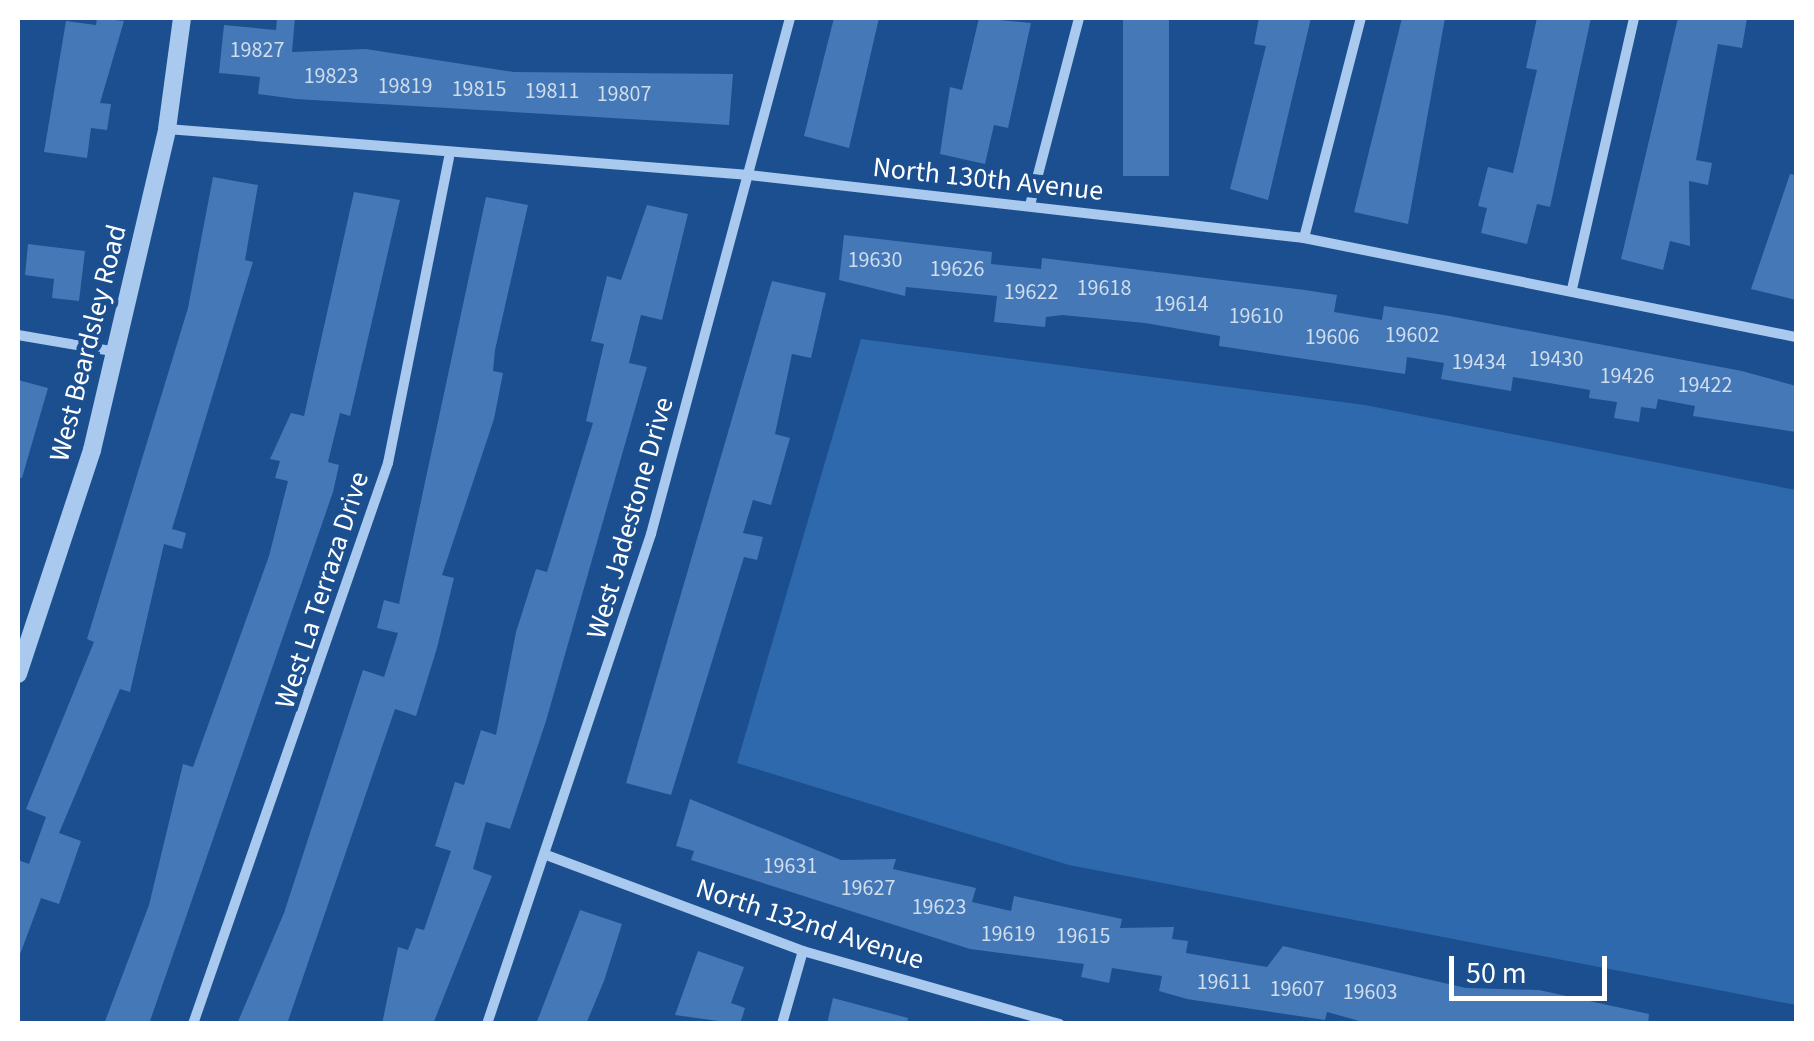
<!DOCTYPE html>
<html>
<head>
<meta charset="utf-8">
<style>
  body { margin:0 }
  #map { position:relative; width:1814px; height:1041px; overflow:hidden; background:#1b4f8f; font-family:"Source Sans 3",sans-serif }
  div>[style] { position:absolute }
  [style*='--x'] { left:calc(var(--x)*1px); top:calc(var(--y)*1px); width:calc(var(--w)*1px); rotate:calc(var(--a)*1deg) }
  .green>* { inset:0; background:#2e69ad }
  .building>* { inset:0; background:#4478b7; transform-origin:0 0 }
  .minor>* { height:10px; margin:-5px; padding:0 5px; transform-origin:5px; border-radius:5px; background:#a9c9ee }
  .tertiary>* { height:18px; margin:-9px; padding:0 9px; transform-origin:9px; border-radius:9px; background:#a9c9ee }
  span { translate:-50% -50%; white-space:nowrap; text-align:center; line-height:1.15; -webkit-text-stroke:10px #1b4f8f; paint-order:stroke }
  .number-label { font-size:22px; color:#d0dded }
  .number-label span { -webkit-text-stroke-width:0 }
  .street-label { font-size:28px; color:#fff }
  .frame { position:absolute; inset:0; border:20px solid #fff; pointer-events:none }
  .scale { position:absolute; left:1449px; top:956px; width:158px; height:45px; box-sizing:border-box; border:5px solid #fff; border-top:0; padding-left:12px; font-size:30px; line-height:35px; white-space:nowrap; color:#fff; -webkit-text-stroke:8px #1b4f8f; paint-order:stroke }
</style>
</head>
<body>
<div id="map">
  <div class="green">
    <i style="clip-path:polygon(861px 339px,1365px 405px,1796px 490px,1796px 1005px,1069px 865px,737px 763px)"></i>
  </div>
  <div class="building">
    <i style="clip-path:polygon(97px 18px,124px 21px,100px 103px,111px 104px,107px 130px,91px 128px,87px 158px,44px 152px,66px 21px,96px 25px)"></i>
    <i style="clip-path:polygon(277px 18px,295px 18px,292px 52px,366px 49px,514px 72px,733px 74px,729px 125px,296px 99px,258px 94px,260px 77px,219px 73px,224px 25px,276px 30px)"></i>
    <i style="clip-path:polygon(834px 18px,879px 18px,849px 148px,804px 136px)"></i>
    <i style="clip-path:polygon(979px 18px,1031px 23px,1008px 128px,994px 125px,985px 164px,940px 154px,950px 87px,962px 90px)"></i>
    <i style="left:1123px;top:18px;width:46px;height:158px"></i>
    <i style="clip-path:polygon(1259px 18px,1311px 18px,1268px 200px,1230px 189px,1266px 46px,1254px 44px)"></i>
    <i style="clip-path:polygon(1402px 18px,1445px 18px,1408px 224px,1354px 212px)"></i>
    <i style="clip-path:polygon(1537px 18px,1591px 18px,1550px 207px,1537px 204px,1527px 244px,1481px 233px,1487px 208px,1478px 206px,1488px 167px,1513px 173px,1537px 70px,1526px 68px)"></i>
    <i style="clip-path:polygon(1678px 18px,1747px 18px,1742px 48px,1718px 44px,1696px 160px,1712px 163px,1708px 185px,1689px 181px,1690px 246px,1670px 241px,1663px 270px,1621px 259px)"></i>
    <i style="clip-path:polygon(1790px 174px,1796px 175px,1796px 300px,1751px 289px)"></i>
    <i style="clip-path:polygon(213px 177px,258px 185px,245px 260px,253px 262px,172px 529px,186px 533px,182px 549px,164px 544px,130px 692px,120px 689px,59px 833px,81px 841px,59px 904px,41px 898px,18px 960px,18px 860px,29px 864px,46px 817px,26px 809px,94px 642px,87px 639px,188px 308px)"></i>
    <i style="clip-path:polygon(354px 192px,400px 200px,350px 416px,340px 413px,328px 462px,339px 465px,333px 492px,149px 1024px,104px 1024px,149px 905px,183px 764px,193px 767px,269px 556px,288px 481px,275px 478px,280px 461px,270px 459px,291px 413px,304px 416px)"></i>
    <i style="clip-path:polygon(486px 197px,528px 205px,495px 350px,493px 371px,503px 373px,494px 419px,442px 575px,454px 578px,437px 648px,416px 716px,395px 709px,287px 1024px,237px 1024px,284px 913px,363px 670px,384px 677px,398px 633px,377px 628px,384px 600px,399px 604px)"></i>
    <i style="clip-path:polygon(647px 205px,688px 214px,662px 320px,641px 315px,629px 363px,647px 367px,546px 721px,510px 829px,486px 822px,473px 869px,492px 876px,433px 1024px,382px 1024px,398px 947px,408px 950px,416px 928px,424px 930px,451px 851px,435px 846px,455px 782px,464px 785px,481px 730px,496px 735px,516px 632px,536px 569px,547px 572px,593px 423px,586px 421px,604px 344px,591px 341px,607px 276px,621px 280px)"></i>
    <i style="clip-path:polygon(844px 235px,992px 252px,991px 264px,1041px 269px,1042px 258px,1305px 290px,1337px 295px,1334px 312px,1382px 320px,1384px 306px,1444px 315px,1742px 371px,1796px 386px,1796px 432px,1693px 416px,1695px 406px,1658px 399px,1656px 409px,1641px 407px,1639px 422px,1614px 418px,1617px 402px,1589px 398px,1590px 390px,1513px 377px,1511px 391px,1441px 379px,1444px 363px,1407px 357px,1405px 374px,1219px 346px,1220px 336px,1145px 323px,1062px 315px,1046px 317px,1045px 327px,994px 322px,997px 296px,906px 287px,905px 296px,839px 280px)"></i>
    <i style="clip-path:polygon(28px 244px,85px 251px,79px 301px,52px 298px,54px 279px,25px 275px)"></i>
    <i style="clip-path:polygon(772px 281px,826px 293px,811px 358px,792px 354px,775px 434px,790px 438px,771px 505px,753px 500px,743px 533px,763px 537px,757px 560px,744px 557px,671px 795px,626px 783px)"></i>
    <i style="clip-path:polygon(18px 380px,48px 388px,22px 478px,18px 478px)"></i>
    <i style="clip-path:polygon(690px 799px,841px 860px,896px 859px,893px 869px,976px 888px,972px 902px,1011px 911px,1014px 896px,1122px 919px,1120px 928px,1174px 927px,1172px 939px,1188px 941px,1186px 953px,1267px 967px,1283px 946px,1466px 988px,1539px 990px,1649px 1014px,1648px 1024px,1370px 1024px,1327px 1012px,1325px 1020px,1187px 999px,1159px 991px,1162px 976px,1112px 968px,1109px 983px,1081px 977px,1084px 964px,970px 949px,691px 860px,694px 851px,676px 846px)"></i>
    <i style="clip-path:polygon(580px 910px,622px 924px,604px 981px,586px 1024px,536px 1024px)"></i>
    <i style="clip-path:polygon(698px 951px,744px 967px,731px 1003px,745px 1008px,740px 1024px,675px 1015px)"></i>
    <i style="clip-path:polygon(833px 998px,908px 1018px,907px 1024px,827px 1024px)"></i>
  </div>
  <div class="minor">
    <i style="--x:167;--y:129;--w:584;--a:4.52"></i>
    <i style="--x:749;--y:175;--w:559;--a:6.48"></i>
    <i style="--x:1304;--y:238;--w:502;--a:11.38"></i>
    <i style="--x:1030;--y:205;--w:193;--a:-75.3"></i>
    <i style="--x:1304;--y:238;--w:227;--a:-75.5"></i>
    <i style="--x:1572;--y:289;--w:278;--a:-77.1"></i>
    <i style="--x:18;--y:335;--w:100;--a:9.7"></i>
    <i style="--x:549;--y:856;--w:271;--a:20.5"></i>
    <i style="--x:803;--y:951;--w:267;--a:15.9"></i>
    <i style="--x:193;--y:1024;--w:594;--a:-70.83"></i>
    <i style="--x:388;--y:463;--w:311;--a:-78.7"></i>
    <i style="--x:487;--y:1024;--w:517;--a:-71.49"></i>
    <i style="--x:651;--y:534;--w:534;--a:-74.92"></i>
    <i style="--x:782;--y:1024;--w:76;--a:-74"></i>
  </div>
  <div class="tertiary">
    <i style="--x:18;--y:674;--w:236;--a:-71.7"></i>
    <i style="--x:92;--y:450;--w:330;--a:-76.8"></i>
    <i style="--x:167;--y:129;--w:112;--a:-82.3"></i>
  </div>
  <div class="number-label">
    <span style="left:257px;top:51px">19827</span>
    <span style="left:331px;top:77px">19823</span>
    <span style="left:405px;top:87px">19819</span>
    <span style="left:479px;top:90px">19815</span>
    <span style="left:552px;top:92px">19811</span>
    <span style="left:624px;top:95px">19807</span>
    <span style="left:875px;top:261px">19630</span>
    <span style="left:957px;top:270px">19626</span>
    <span style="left:1104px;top:289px">19618</span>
    <span style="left:1031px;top:293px">19622</span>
    <span style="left:1181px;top:305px">19614</span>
    <span style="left:1256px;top:317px">19610</span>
    <span style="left:1412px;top:336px">19602</span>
    <span style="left:1332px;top:338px">19606</span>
    <span style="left:1556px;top:360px">19430</span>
    <span style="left:1479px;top:363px">19434</span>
    <span style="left:1627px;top:377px">19426</span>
    <span style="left:1705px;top:386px">19422</span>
    <span style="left:790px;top:867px">19631</span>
    <span style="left:868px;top:889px">19627</span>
    <span style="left:939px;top:908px">19623</span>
    <span style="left:1008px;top:935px">19619</span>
    <span style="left:1083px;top:937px">19615</span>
    <span style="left:1224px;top:983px">19611</span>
    <span style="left:1297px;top:990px">19607</span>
    <span style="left:1370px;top:993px">19603</span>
  </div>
  <div class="street-label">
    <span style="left:988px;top:179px;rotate:6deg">North 130th Avenue</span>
    <span style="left:88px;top:343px;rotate:-76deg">West Beardsley Road</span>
    <span style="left:630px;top:518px;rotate:-74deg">West Jadestone Drive</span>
    <span style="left:322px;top:590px;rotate:-72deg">West La Terraza Drive</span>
    <span style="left:810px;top:924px;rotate:18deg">North 132nd Avenue</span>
  </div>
  <div class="frame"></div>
  <div class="scale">50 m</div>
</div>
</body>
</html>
